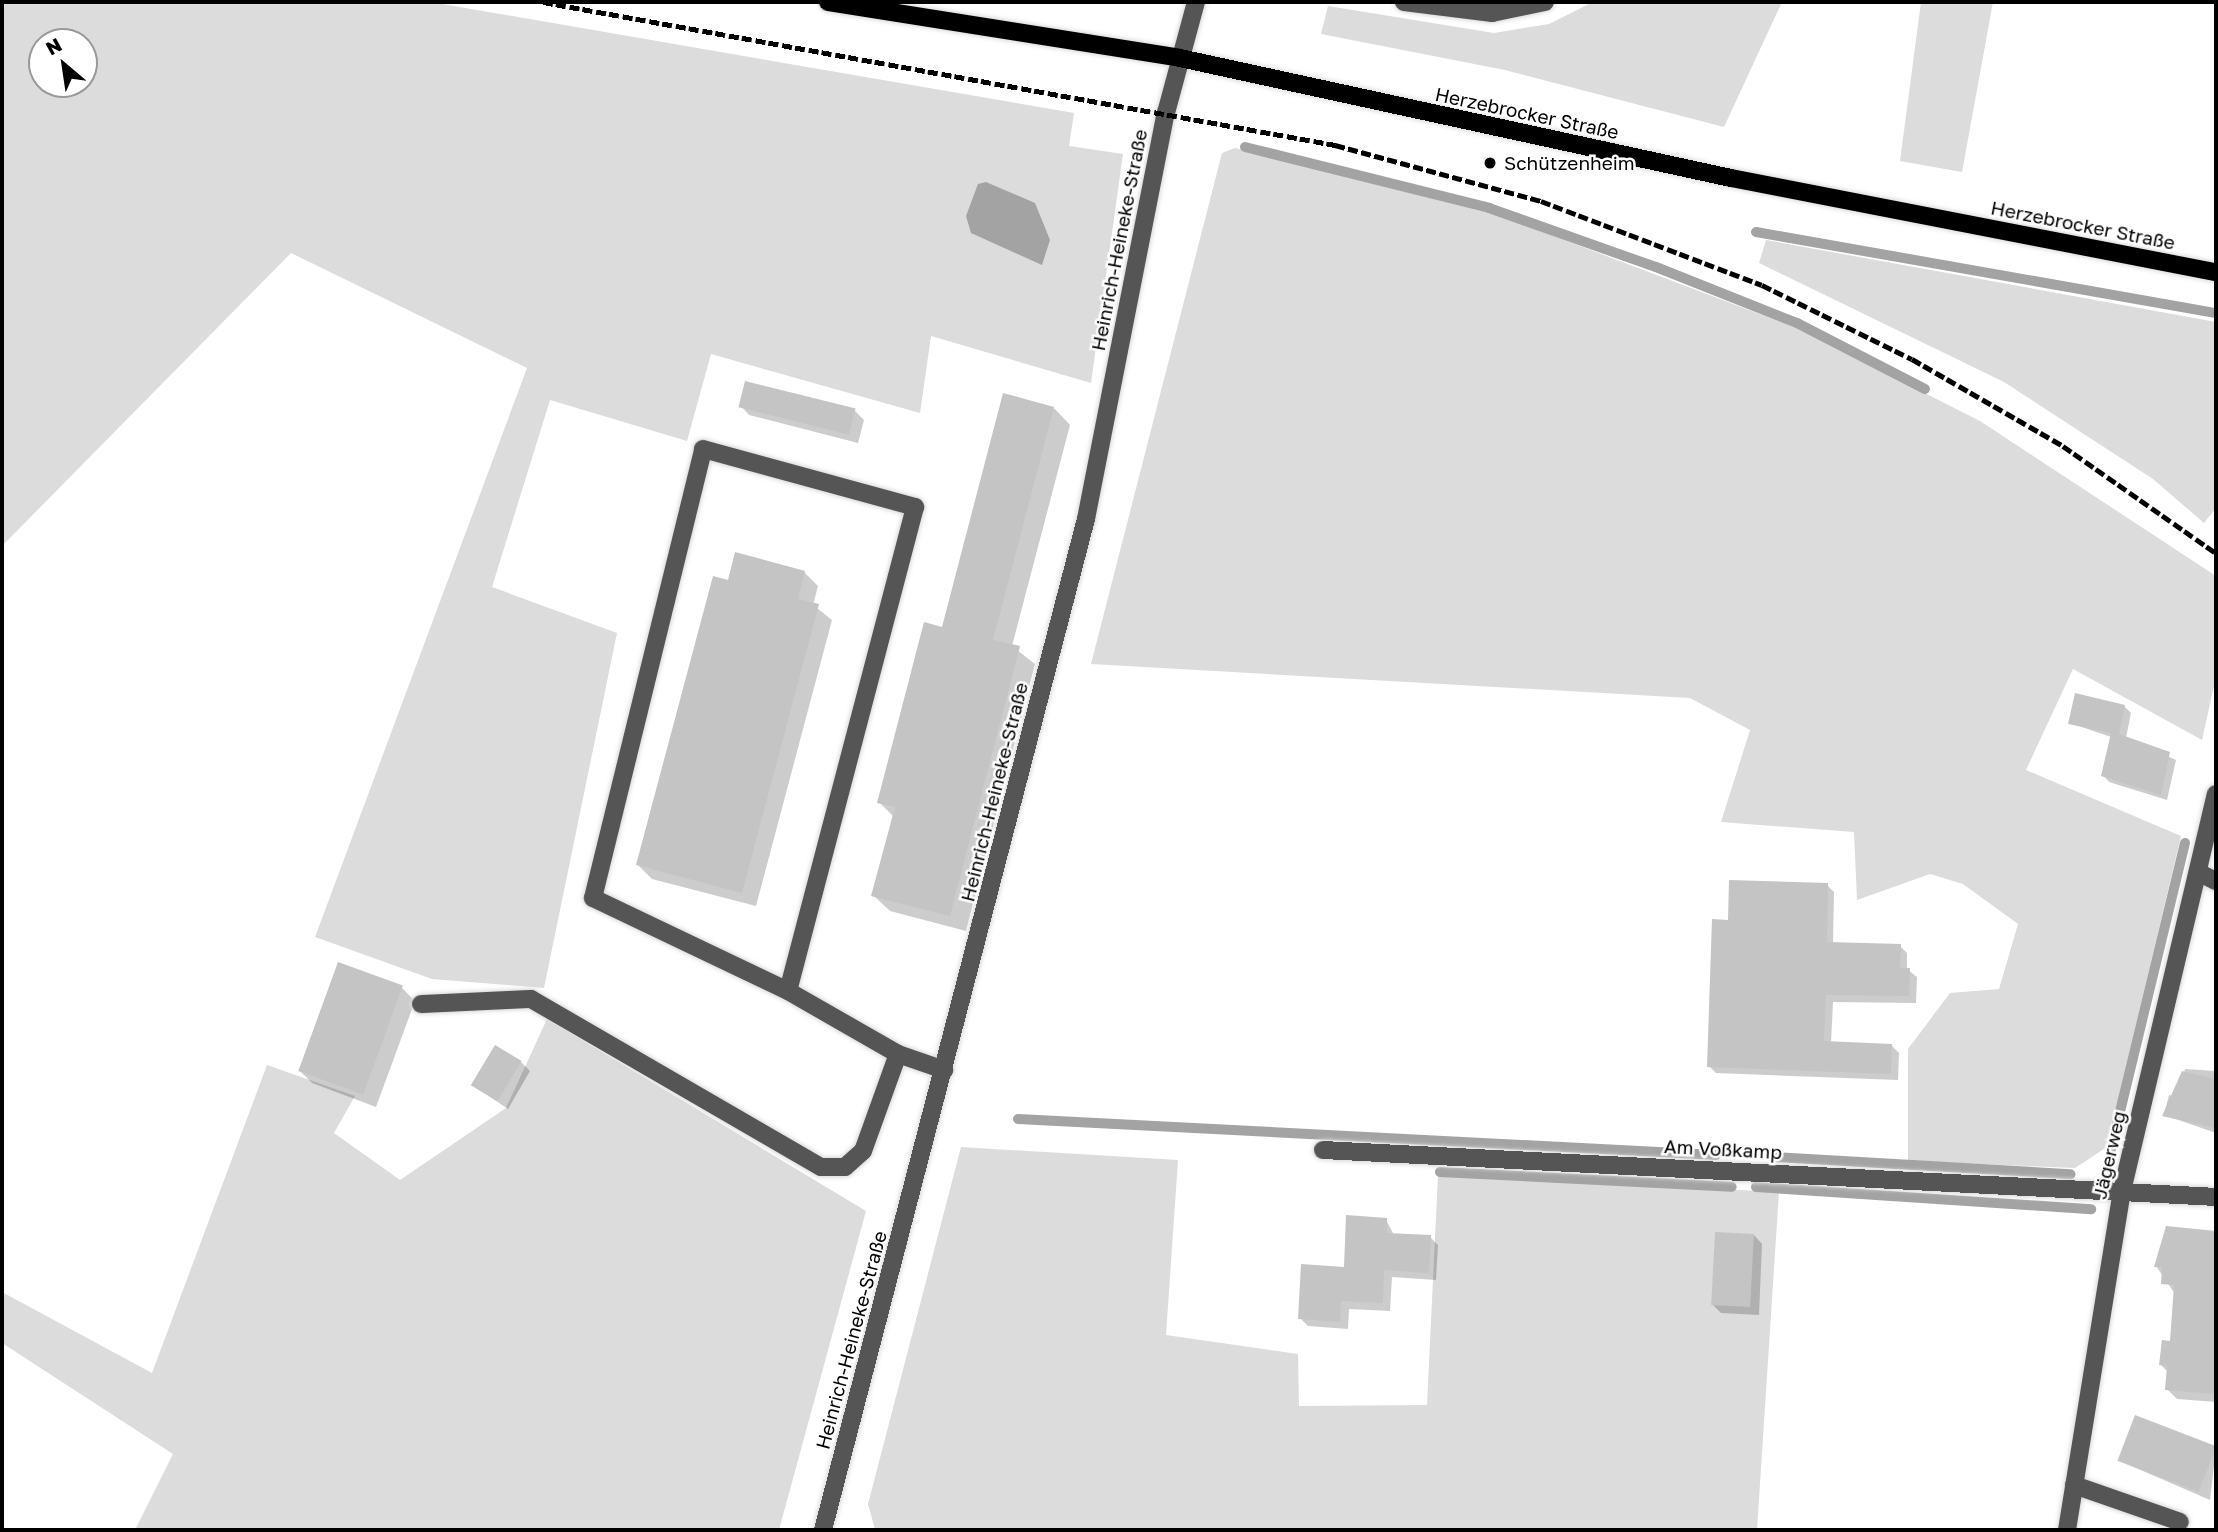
<!DOCTYPE html>
<html>
<head>
<meta charset="utf-8">
<style>
  body { margin:0 }
  #map { position:relative; width:2218px; height:1532px; overflow:hidden; background:#fff; font-family:"Golos Text",sans-serif }
  div>[style] { position:absolute }
  [style*='--x'] { left:calc(var(--x)*1px); top:calc(var(--y)*1px); width:calc(var(--w)*1px); rotate:calc(var(--a)*1deg) }
  .green>* { inset:0; background:#dcdcdc }
  .water>* { inset:0; background:#a3a3a3 }
  .shadow>* { inset:0; background:#0003 }
  .stream>* { height:10px; margin:-5px; padding:0 5px; transform-origin:5px; border-radius:5px; background:#a3a3a3 }
  .building>* { inset:0; background:#c4c4c4; transform-origin:0 0 }
  .roads { filter:drop-shadow(0 0 2px #dbdbdb) drop-shadow(0 0 2px #dbdbdb) }
  .minor>* { height:18px; margin:-9px; padding:0 9px; transform-origin:9px; border-radius:9px; background:#555 }
  .major>* { height:18px; margin:-9px; padding:0 9px; transform-origin:9px; border-radius:9px; background:#000 }
  .rail>* { height:5px; margin-top:-2.5px; transform-origin:0; background:repeating-linear-gradient(90deg,#000 0 10px,transparent 0 13.5px) }
  .dots>* { width:19px; height:19px; translate:-50% -50%; box-sizing:border-box; border:4px solid #fff; border-radius:50% }
  span { translate:-50% -50%; white-space:nowrap; text-align:center; line-height:1.15; -webkit-text-stroke:5px #fff; paint-order:stroke }
  .street-label { font-size:19px; color:#000 }
  .poi-label { font-size:19px; color:#000 }
  .left { translate:0 -50%; text-align:left }
  .frame { position:absolute; inset:0; border:4px solid #000; pointer-events:none }
  .north { position:absolute; left:28px; top:28px; width:70px; height:70px; box-sizing:border-box; background:#fff; border:2px solid #999; border-radius:50%; rotate:331deg; font-size:19px; font-weight:700; line-height:28px; text-align:center; color:#000 }
  .north::after { content:''; display:block; margin:auto; width:24px; height:32px; background:#000; clip-path:polygon(50% 0,100% 100%,50% 72%,0 100%) }
</style>
</head>
<body>
<div id="map">
  <div class="green">
    <i style="clip-path:polygon(evenodd,2px 2px,431px 2px,1074px 113px,1069px 146px,1123px 154px,1091px 383px,931px 336px,920px 413px,711px 354px,687px 441px,550px 400px,492px 587px,617px 633px,544px 988px,432px 979px,315px 937px,527px 368px,291px 253px,2px 546px,2px 2px,42px 42px,84px 42px,84px 84px,42px 84px,42px 42px)"></i>
    <i style="clip-path:polygon(1593px 2px,1782px 2px,1724px 127px,1505px 70px,1321px 34px,1328px 6px,1494px 33px,1549px 24px)"></i>
    <i style="clip-path:polygon(1921px 2px,1993px 2px,1962px 172px,1900px 161px)"></i>
    <i style="clip-path:polygon(1235px 148px,1485px 210px,1794px 327px,1980px 421px,2216px 576px,2216px 677px,2202px 740px,2073px 669px,2026px 770px,2181px 836px,2107px 1147px,2075px 1168px,1908px 1161px,1908px 1049px,1950px 993px,1999px 989px,2018px 924px,1963px 884px,1930px 874px,1857px 900px,1854px 832px,1721px 822px,1750px 730px,1690px 698px,1091px 664px,1222px 153px)"></i>
    <i style="clip-path:polygon(1766px 240px,2216px 322px,2216px 508px,2204px 523px,2153px 479px,2004px 382px,1759px 263px)"></i>
    <i style="clip-path:polygon(547px 1019px,866px 1211px,779px 1530px,135px 1530px,173px 1454px,2px 1343px,2px 1292px,152px 1373px,267px 1065px,355px 1096px,334px 1133px,400px 1180px,506px 1108px)"></i>
    <i style="clip-path:polygon(961px 1147px,1178px 1160px,1166px 1335px,1298px 1354px,1299px 1406px,1427px 1405px,1438px 1175px,1779px 1192px,1757px 1530px,875px 1530px,868px 1504px)"></i>
  </div>
  <div class="water">
    <i style="clip-path:polygon(986px 182px,1035px 203px,1050px 240px,1042px 265px,971px 233px,966px 216px,978px 184px)"></i>
  </div>
  <div class="shadow">
    <i style="clip-path:polygon(741px 406px,855px 411px,864px 420px,858px 443px,749px 415px)"></i>
    <i style="clip-path:polygon(1054px 408px,1070px 425px,1012px 646px,1035px 664px,966px 931px,890px 911px,873px 895px,894px 817px,879px 802px,943px 629px)"></i>
    <i style="clip-path:polygon(804px 572px,818px 586px,813px 605px,832px 620px,756px 906px,652px 879px,638px 865px,729px 582px)"></i>
    <i style="clip-path:polygon(2125px 707px,2131px 713px,2126px 738px,2176px 760px,2167px 800px,2109px 782px,2103px 775px,2111px 737px,2070px 723px)"></i>
    <i style="clip-path:polygon(1827px 885px,1834px 892px,1833px 944px,1900px 946px,1907px 953px,1907px 969px,1917px 977px,1916px 1003px,1833px 1002px,1831px 1043px,1891px 1045px,1899px 1053px,1898px 1080px,1716px 1073px,1709px 1066px,1730px 921px)"></i>
    <i style="clip-path:polygon(402px 988px,415px 1001px,376px 1107px,312px 1083px,299px 1070px)"></i>
    <i style="clip-path:polygon(521px 1062px,530px 1071px,508px 1109px,474px 1086px)"></i>
    <i style="clip-path:polygon(2185px 1069px,2216px 1071px,2216px 1133px,2164px 1115px,2169px 1095px,2178px 1097px)"></i>
    <i style="clip-path:polygon(1386px 1220px,1394px 1235px,1430px 1237px,1438px 1245px,1436px 1280px,1392px 1277px,1390px 1311px,1349px 1309px,1348px 1329px,1308px 1326px,1300px 1318px)"></i>
    <i style="clip-path:polygon(2167px 1228px,2216px 1232px,2216px 1402px,2177px 1399px,2167px 1389px,2168px 1372px,2161px 1365px,2171px 1342px,2175px 1294px,2156px 1266px)"></i>
    <i style="clip-path:polygon(1754px 1235px,1762px 1244px,1759px 1315px,1721px 1313px,1712px 1304px)"></i>
    <i style="clip-path:polygon(2136px 1417px,2216px 1448px,2210px 1500px,2120px 1461px)"></i>
  </div>
  <div class="stream">
    <i style="--x:1245;--y:147;--w:252;--a:14"></i>
    <i style="--x:1489;--y:208;--w:177;--a:19.5"></i>
    <i style="--x:1656;--y:267;--w:152;--a:21.7"></i>
    <i style="--x:1797;--y:323;--w:144;--a:27.3"></i>
    <i style="--x:1756;--y:232;--w:467;--a:10"></i>
    <i style="--x:1018;--y:1119;--w:699;--a:2.95"></i>
    <i style="--x:2110;--y:1153;--w:319;--a:-76.4"></i>
    <i style="--x:1772;--y:1157;--w:299;--a:3.3"></i>
    <i style="--x:1440;--y:1172;--w:292;--a:2.9"></i>
    <i style="--x:1756;--y:1187;--w:336;--a:3.8"></i>
  </div>
  <div class="building">
    <i style="left:745px;top:381px;width:114px;height:27px;rotate:14deg"></i>
    <i style="clip-path:polygon(1003px 393px,1054px 407px,993px 640px,1020px 646px,950px 916px,871px 896px,895px 807px,877px 803px,924px 622px,942px 627px)"></i>
    <i style="clip-path:polygon(735px 552px,805px 571px,798px 599px,819px 604px,742px 893px,636px 865px,713px 576px,728px 580px)"></i>
    <i style="clip-path:polygon(2075px 693px,2125px 705px,2119px 734px,2170px 752px,2161px 795px,2101px 776px,2111px 733px,2068px 724px)"></i>
    <i style="clip-path:polygon(1729px 880px,1828px 883px,1827px 942px,1901px 944px,1900px 968px,1910px 968px,1909px 996px,1826px 995px,1824px 1041px,1892px 1044px,1891px 1074px,1707px 1067px,1712px 919px,1728px 920px)"></i>
    <i style="left:338px;top:962px;width:69px;height:116px;rotate:20deg"></i>
    <i style="left:495px;top:1045px;width:31px;height:47px;rotate:31deg"></i>
    <i style="clip-path:polygon(2182px 1071px,2216px 1079px,2216px 1128px,2162px 1116px)"></i>
    <i style="clip-path:polygon(1346px 1215px,1387px 1218px,1387px 1233px,1431px 1235px,1429px 1273px,1384px 1270px,1383px 1303px,1341px 1301px,1340px 1322px,1298px 1319px,1301px 1264px,1344px 1267px)"></i>
    <i style="clip-path:polygon(2166px 1226px,2216px 1231px,2216px 1394px,2165px 1390px,2167px 1366px,2159px 1365px,2162px 1340px,2170px 1341px,2174px 1285px,2161px 1284px,2162px 1267px,2154px 1267px)"></i>
    <i style="left:1715px;top:1232px;width:39px;height:73px;rotate:3deg"></i>
    <i style="left:2135px;top:1415px;width:87px;height:49px;rotate:21deg"></i>
  </div>
  <div class="roads">
    <div class="minor">
      <i style="--x:1404;--y:2;--w:89;--a:7.1"></i>
      <i style="--x:1492;--y:13;--w:54;--a:-11.7"></i>
      <i style="--x:2198;--y:872;--w:20;--a:27"></i>
      <i style="--x:788;--y:991;--w:216;--a:-154.5"></i>
      <i style="--x:593;--y:898;--w:462;--a:-76.2"></i>
      <i style="--x:703;--y:449;--w:220;--a:15.3"></i>
      <i style="--x:915;--y:507;--w:500;--a:104.7"></i>
      <i style="--x:788;--y:991;--w:127;--a:29.8"></i>
      <i style="--x:421;--y:1004;--w:110;--a:-2.6"></i>
      <i style="--x:531;--y:999;--w:335;--a:30.1"></i>
      <i style="--x:821;--y:1167;--w:24;--a:0"></i>
      <i style="--x:845;--y:1167;--w:24;--a:-42"></i>
      <i style="--x:863;--y:1151;--w:103;--a:-70.2"></i>
      <i style="--x:898;--y:1054;--w:49;--a:19.2"></i>
      <i style="--x:1323;--y:1150;--w:894;--a:3.01"></i>
      <i style="--x:2074;--y:1485;--w:112;--a:19.2"></i>
      <i style="--x:823;--y:1530;--w:1045;--a:-75.42"></i>
      <i style="--x:1086;--y:519;--w:414;--a:-78.9"></i>
      <i style="--x:1166;--y:113;--w:115;--a:-74.9"></i>
      <i style="--x:2067;--y:1530;--w:343;--a:-80.8"></i>
      <i style="--x:2122;--y:1191;--w:408;--a:-76.7"></i>
    </div>
    <div class="major">
      <i style="--x:828;--y:2;--w:356;--a:9"></i>
      <i style="--x:1180;--y:58;--w:564;--a:12.29"></i>
      <i style="--x:1731;--y:178;--w:494;--a:11"></i>
    </div>
  </div>
  <div class="rail">
    <i style="--x:543;--y:2;--w:805;--a:10.23"></i>
    <i style="--x:1335;--y:145;--w:213;--a:15.2"></i>
    <i style="--x:1541;--y:201;--w:236;--a:20.8"></i>
    <i style="--x:1762;--y:285;--w:167;--a:26.3"></i>
    <i style="--x:1912;--y:359;--w:174;--a:29.9"></i>
    <i style="--x:2063;--y:446;--w:187;--a:35"></i>
  </div>
  <div class="dots">
    <i style="left:1490px;top:163px;background:#000"></i>
  </div>
  <div class="street-label">
    <span style="left:1527px;top:113px;rotate:12deg">Herzebrocker Straße</span>
    <span style="left:2083px;top:225px;rotate:11deg">Herzebrocker Straße</span>
    <span style="left:1119px;top:240px;rotate:-79deg">Heinrich-Heineke-Straße</span>
    <span style="left:994px;top:792px;rotate:-76deg">Heinrich-Heineke-Straße</span>
    <span style="left:1723px;top:1149px;rotate:3deg">Am Voßkamp</span>
    <span style="left:2109px;top:1155px;rotate:-77deg">Jägerweg</span>
    <span style="left:851px;top:1340px;rotate:-75deg">Heinrich-Heineke-Straße</span>
  </div>
  <div class="poi-label">
    <span class="left" style="left:1504px;top:163px">Schützenheim</span>
  </div>
  <div class="frame"></div>
  <div class="north">N</div>
</div>
</body>
</html>
